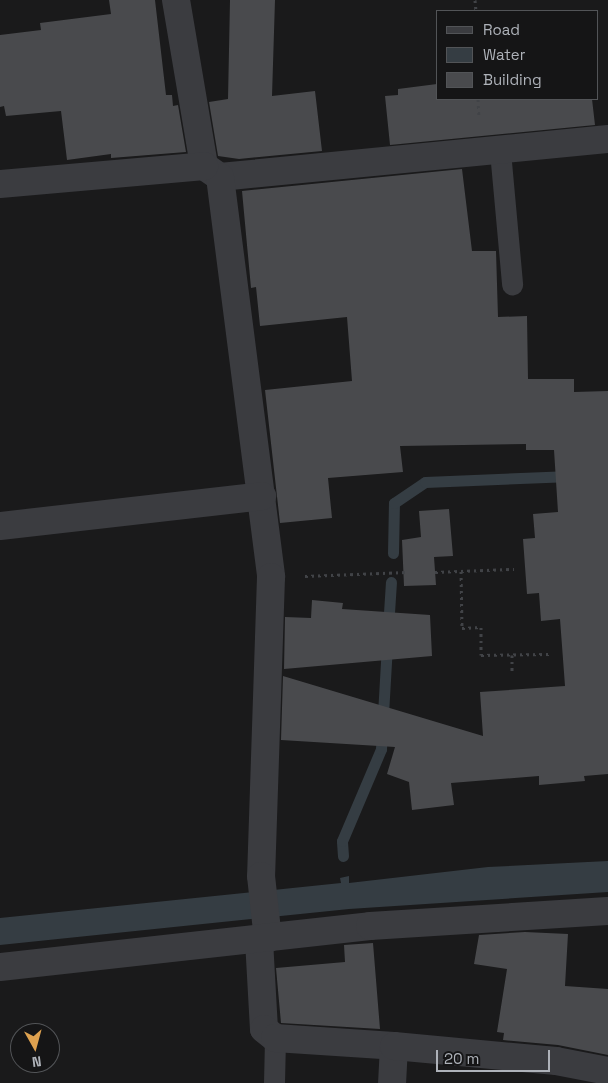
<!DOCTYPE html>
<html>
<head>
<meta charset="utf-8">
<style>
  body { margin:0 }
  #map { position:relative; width:608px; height:1083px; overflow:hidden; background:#1a1a1b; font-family:"Space Grotesk",sans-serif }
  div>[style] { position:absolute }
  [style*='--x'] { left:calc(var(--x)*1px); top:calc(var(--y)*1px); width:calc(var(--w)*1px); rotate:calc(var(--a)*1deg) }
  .water>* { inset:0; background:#353d43 }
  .stream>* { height:11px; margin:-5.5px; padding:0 5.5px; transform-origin:5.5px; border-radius:5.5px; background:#353d43 }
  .building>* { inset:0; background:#494a4d }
  .path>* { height:3px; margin-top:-1.5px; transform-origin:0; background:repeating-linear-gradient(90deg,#414347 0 2.5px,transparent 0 6.5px) }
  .lane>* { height:21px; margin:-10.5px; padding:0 10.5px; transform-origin:10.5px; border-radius:10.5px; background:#3b3c40 }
  .street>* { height:28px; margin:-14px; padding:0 14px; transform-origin:14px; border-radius:14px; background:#3b3c40 }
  span { translate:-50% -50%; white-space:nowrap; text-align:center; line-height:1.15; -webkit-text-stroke:5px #151516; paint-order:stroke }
  .legend { position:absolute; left:436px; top:10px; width:162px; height:90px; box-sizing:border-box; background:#151516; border:1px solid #525457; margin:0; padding:6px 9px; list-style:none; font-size:15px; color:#aeb2b9 }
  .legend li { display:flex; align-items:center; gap:10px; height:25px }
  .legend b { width:25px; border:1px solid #525457 }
  .north { position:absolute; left:10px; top:1023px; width:50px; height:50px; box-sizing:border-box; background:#151516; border:1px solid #525457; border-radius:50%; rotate:173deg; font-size:14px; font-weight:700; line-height:20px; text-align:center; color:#aeb2b9 }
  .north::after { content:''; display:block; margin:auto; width:18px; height:22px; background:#dea14f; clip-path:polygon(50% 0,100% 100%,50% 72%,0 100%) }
  .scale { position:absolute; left:436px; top:1050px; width:114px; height:22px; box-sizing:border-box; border:2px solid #aeb2b9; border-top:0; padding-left:6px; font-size:15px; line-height:18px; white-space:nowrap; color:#aeb2b9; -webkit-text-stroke:4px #151516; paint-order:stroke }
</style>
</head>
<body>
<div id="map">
  <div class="water">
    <i style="clip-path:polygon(608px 861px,608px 892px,349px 909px,0 945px,0 918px,341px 883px,340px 878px,349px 876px,349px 883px,488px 867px)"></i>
  </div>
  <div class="stream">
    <i style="--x:393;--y:553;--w:50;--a:-88.9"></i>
    <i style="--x:394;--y:503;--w:37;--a:-34"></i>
    <i style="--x:425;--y:482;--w:146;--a:-2.4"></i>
    <i style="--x:388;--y:628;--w:46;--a:-86.3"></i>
    <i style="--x:343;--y:856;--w:15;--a:-94"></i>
    <i style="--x:342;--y:841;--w:100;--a:-67"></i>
    <i style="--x:381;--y:749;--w:103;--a:-86.7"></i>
  </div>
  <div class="building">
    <i style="clip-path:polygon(109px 0,155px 0,166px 95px,172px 95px,173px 106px,178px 105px,186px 152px,111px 158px,111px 154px,67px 160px,61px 111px,6px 116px,4px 106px,0 107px,0 35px,41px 30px,40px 23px,111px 14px)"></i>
    <i style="clip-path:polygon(230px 0,275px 0,272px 96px,315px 91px,322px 151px,239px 159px,218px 156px,209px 102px,228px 99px)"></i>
    <i style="clip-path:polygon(437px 84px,437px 99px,592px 99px,595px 125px,390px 145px,385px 96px,398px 95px,398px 89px)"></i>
    <i style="clip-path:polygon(462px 169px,472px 251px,496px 251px,498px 317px,527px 316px,528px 379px,574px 379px,574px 392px,608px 391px,608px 774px,584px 776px,585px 781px,539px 785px,539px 776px,451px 783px,454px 805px,412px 810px,409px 782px,387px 774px,395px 747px,281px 740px,283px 676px,483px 736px,480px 692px,565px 686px,560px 619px,541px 621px,539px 593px,527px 594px,523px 539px,535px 538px,533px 514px,558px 512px,554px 450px,526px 450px,526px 444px,400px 446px,403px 472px,328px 478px,332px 518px,280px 523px,265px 390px,352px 381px,347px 317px,260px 326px,256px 287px,251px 288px,242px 191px)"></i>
    <i style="clip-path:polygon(449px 509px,453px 556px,434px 557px,436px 585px,404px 586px,402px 540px,421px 537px,419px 511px)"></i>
    <i style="clip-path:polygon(312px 600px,343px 603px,342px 609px,430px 615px,432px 656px,284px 669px,285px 617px,311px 618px)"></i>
    <i style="clip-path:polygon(525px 932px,568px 934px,565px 986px,608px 989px,608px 1055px,558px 1045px,503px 1040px,504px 1033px,497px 1032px,507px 969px,474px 964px,479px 935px)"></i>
    <i style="clip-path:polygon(373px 943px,380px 1029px,281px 1023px,276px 968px,345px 962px,344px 945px)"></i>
  </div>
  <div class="path">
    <i style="--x:475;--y:0;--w:11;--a:85"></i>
    <i style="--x:478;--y:99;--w:19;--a:87"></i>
    <i style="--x:461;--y:571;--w:57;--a:89"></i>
    <i style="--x:462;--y:628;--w:19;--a:-3"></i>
    <i style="--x:481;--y:627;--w:28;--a:90"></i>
    <i style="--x:481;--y:655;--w:70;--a:-0.8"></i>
    <i style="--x:435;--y:572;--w:79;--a:-2.2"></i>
    <i style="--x:305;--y:576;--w:102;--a:-2.2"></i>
    <i style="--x:512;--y:655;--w:16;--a:90"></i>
  </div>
  <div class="lane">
    <i style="--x:500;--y:151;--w:134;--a:84.8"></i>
    <i style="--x:274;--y:1083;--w:45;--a:-88.7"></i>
  </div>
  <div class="street">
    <i style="--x:176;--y:0;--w:168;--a:80.4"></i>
    <i style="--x:204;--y:166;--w:19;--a:35"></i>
    <i style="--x:220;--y:177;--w:390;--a:-5.6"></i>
    <i style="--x:220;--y:177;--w:403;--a:82.7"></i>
    <i style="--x:271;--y:577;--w:299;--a:91.9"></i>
    <i style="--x:261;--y:876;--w:63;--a:83.7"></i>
    <i style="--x:0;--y:184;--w:205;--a:-5"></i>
    <i style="--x:0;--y:526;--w:264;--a:-6.5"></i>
    <i style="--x:259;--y:940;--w:89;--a:86.8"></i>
    <i style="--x:264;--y:1029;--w:14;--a:39"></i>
    <i style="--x:275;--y:1038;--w:119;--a:3.8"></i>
    <i style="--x:394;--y:1046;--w:37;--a:93"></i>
    <i style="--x:0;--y:967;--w:372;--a:-6.3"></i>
    <i style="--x:370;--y:926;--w:238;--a:-3.6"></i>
    <i style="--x:394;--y:1046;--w:163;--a:5.3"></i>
    <i style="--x:556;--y:1061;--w:53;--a:10.9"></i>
  </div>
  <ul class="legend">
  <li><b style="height:6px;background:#3b3c40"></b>Road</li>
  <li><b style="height:14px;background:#353d43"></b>Water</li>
  <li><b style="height:14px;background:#494a4d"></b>Building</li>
  </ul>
  <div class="north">N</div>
  <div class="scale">20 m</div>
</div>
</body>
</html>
